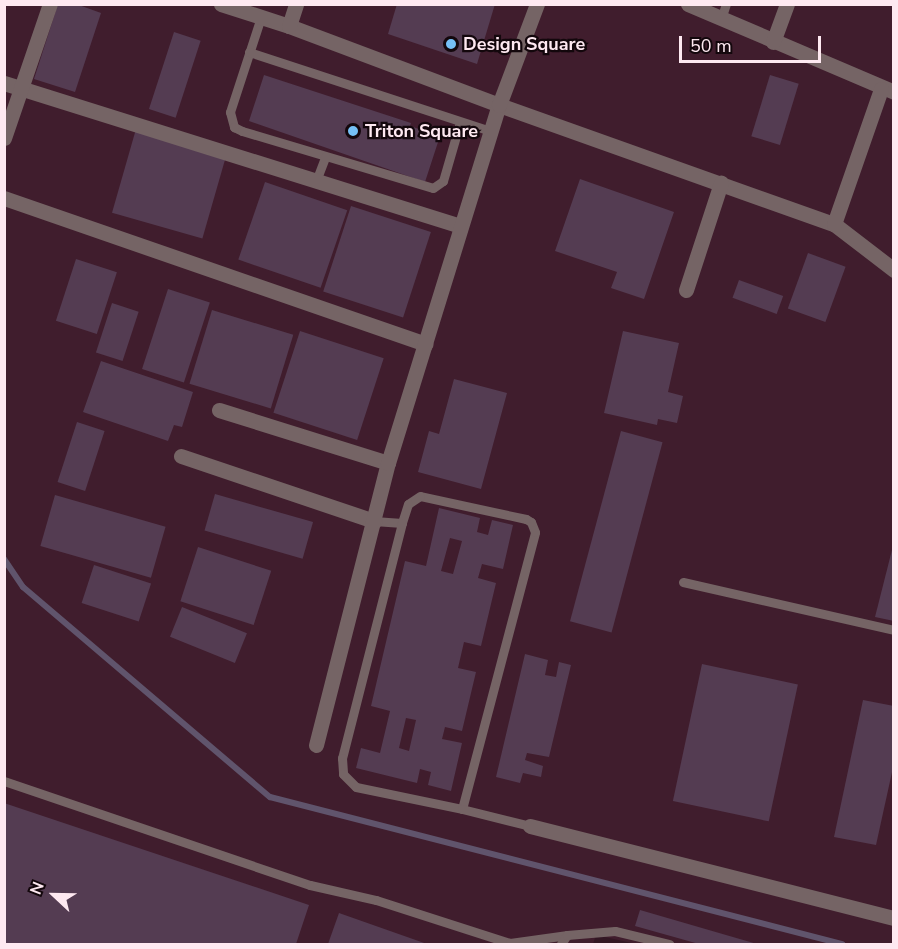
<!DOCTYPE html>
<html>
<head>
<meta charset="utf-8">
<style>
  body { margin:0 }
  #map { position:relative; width:898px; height:949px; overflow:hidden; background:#331724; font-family:"Nunito Sans",sans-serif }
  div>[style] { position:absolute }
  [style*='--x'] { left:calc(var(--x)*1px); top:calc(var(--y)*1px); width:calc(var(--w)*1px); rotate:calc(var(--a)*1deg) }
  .built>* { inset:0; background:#401d2d }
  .stream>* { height:6px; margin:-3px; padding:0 3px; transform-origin:3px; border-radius:3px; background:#60546c }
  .building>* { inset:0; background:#543c52; transform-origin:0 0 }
  .lane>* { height:9px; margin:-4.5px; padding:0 4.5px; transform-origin:4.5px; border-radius:4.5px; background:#756465 }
  .street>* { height:15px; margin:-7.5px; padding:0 7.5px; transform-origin:7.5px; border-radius:7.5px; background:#756465 }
  .dots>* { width:16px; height:16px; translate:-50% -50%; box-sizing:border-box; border:3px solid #13070c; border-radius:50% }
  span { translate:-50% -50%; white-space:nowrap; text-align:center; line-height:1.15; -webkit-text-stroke:4.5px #13070c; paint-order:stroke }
  .poi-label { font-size:18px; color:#fee9f1; font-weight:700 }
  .left { translate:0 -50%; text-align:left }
  .frame { position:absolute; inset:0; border:6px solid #fee9f1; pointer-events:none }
  .north { position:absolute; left:24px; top:865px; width:60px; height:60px; -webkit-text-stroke:4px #13070c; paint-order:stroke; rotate:292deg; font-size:16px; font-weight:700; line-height:24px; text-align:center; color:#fee9f1 }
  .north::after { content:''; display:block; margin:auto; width:21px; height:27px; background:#fee9f1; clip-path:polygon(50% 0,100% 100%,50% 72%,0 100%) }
  .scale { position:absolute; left:679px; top:36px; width:142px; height:27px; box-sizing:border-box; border:3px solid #fee9f1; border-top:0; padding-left:8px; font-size:18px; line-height:21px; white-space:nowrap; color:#fee9f1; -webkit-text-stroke:4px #13070c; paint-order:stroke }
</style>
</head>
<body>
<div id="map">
  <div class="built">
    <i style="clip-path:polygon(5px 5px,893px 5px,893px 944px,636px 944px,596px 935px,593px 944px,5px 944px)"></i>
  </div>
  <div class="stream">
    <i style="--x:4;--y:559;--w:34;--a:56"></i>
    <i style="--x:23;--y:587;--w:324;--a:40.4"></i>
    <i style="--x:270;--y:797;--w:591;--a:14.41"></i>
  </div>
  <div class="building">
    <i style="clip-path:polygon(58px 4px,76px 4px,101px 13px,75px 92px,34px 79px)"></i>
    <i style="clip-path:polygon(397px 4px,495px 4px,477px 64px,388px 34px)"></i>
    <i style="left:174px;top:32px;width:28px;height:81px;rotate:18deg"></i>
    <i style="clip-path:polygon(264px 75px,411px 123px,410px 126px,440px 136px,425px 182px,249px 121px)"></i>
    <i style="left:770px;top:75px;width:30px;height:64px;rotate:17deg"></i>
    <i style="left:136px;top:129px;width:94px;height:87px;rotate:16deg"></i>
    <i style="clip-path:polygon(580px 179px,674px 212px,644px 299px,611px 288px,617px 272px,555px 251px)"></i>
    <i style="left:265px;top:182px;width:87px;height:82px;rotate:19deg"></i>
    <i style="left:351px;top:206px;width:84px;height:90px;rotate:18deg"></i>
    <i style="left:808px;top:253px;width:40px;height:59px;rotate:20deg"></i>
    <i style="left:76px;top:259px;width:43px;height:65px;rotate:18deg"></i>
    <i style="left:739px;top:280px;width:47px;height:19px;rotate:20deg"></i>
    <i style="left:168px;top:289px;width:44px;height:84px;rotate:18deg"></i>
    <i style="left:112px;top:303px;width:28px;height:52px;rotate:18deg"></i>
    <i style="left:212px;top:310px;width:85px;height:77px;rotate:17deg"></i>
    <i style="left:300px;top:331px;width:88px;height:86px;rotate:18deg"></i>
    <i style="clip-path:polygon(623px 331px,679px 343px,668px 392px,683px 396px,677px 423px,658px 419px,657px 425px,604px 413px)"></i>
    <i style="clip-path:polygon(101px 361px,193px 392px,182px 427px,174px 425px,168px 441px,83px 412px)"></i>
    <i style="clip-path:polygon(454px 379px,507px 393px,481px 489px,418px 472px,429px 431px,439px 434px)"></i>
    <i style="left:77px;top:422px;width:29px;height:63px;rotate:18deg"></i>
    <i style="left:621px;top:431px;width:43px;height:197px;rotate:15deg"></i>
    <i style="left:215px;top:494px;width:102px;height:38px;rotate:16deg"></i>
    <i style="left:55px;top:495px;width:115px;height:53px;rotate:16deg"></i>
    <i style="clip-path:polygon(evenodd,439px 508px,480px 518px,477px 532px,488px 535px,492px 520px,513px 525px,503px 569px,482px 564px,478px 578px,496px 583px,481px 646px,464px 642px,458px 668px,476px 672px,462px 731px,445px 727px,442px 739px,462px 743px,451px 791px,428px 785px,431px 772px,420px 769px,417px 783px,356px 768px,361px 748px,380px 753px,390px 711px,371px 706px,405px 561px,426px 566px,439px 508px,450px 538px,462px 541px,453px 574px,441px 571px,450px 538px,439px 508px,406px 718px,416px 720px,409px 751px,399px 748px,406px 718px)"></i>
    <i style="clip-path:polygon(893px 546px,894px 546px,894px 621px,875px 617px)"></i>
    <i style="left:198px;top:547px;width:77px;height:57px;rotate:18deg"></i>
    <i style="left:94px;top:565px;width:60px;height:40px;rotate:18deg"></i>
    <i style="left:182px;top:607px;width:70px;height:32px;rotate:22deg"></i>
    <i style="clip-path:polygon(525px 654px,548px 660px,545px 675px,556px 677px,559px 662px,571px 665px,549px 757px,527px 753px,525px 760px,543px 766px,541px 777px,523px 773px,520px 783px,496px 777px)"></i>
    <i style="left:702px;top:664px;width:98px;height:140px;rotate:12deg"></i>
    <i style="clip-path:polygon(863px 700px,894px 706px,894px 763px,876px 845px,834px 837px)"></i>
    <i style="clip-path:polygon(4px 803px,309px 905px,296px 944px,4px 944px)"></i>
    <i style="clip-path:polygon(640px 910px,757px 944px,699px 944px,635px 926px)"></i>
    <i style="clip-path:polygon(339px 913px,427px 944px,328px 944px)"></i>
  </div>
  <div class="lane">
    <i style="--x:261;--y:17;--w:100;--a:108.1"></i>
    <i style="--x:230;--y:112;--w:16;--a:75"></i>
    <i style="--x:234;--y:127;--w:9;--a:27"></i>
    <i style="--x:242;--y:131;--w:199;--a:16.6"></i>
    <i style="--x:433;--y:188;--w:12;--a:-35"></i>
    <i style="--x:443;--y:181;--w:61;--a:-73.9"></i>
    <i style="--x:721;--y:19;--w:16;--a:-72"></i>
    <i style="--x:249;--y:52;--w:254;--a:18.1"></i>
    <i style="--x:316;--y:181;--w:26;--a:-69"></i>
    <i style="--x:374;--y:521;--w:28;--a:4"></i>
    <i style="--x:683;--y:582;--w:216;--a:12.8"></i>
    <i style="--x:4;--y:781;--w:323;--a:18.8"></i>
    <i style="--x:310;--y:885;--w:68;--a:12.8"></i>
    <i style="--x:376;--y:900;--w:141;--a:17.8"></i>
    <i style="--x:510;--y:943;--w:58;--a:-8"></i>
    <i style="--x:567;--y:935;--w:11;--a:124"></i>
    <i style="--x:462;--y:809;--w:286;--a:-75.2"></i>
    <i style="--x:535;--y:532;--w:11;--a:-112"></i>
    <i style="--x:531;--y:522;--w:6;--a:-149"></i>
    <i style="--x:526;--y:519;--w:108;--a:-167.8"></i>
    <i style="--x:420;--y:496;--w:14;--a:146"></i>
    <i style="--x:408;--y:504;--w:20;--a:108"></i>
    <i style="--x:402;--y:523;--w:243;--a:104.3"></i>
    <i style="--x:342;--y:758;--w:16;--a:86"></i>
    <i style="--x:343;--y:774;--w:18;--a:45"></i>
    <i style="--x:356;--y:787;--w:108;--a:11.7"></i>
    <i style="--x:462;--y:809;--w:70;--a:14"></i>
    <i style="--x:567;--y:935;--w:48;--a:-4.8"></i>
    <i style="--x:615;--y:931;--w:56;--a:13.5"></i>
  </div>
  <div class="street">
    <i style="--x:221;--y:4;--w:71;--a:17.9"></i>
    <i style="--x:289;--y:26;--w:224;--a:20.6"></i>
    <i style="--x:499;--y:105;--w:356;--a:19.6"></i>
    <i style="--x:834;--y:224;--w:76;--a:37.5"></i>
    <i style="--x:688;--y:4;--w:224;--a:23.1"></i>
    <i style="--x:289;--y:26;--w:23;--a:-72"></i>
    <i style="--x:773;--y:42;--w:40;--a:-69.8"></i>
    <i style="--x:4;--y:83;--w:478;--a:17.4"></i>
    <i style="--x:4;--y:138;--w:142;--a:-71.1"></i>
    <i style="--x:4;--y:198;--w:446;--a:19.1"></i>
    <i style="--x:834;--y:224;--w:143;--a:-70.8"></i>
    <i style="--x:686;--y:290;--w:113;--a:-71.9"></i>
    <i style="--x:219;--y:410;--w:177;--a:17.4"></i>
    <i style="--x:181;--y:456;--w:204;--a:18.6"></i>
    <i style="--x:316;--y:745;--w:291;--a:-75.7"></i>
    <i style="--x:388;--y:463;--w:375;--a:-72.8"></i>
    <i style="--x:499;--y:105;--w:108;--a:-69.4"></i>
    <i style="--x:530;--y:826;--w:375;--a:14.2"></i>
  </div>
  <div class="dots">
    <i style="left:451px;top:44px;background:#75c0f6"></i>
    <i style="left:353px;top:131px;background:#75c0f6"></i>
  </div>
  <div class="poi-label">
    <span class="left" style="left:463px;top:44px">Design Square</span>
    <span class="left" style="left:365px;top:131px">Triton Square</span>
  </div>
  <div class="frame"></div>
  <div class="north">N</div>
  <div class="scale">50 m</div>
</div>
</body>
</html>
